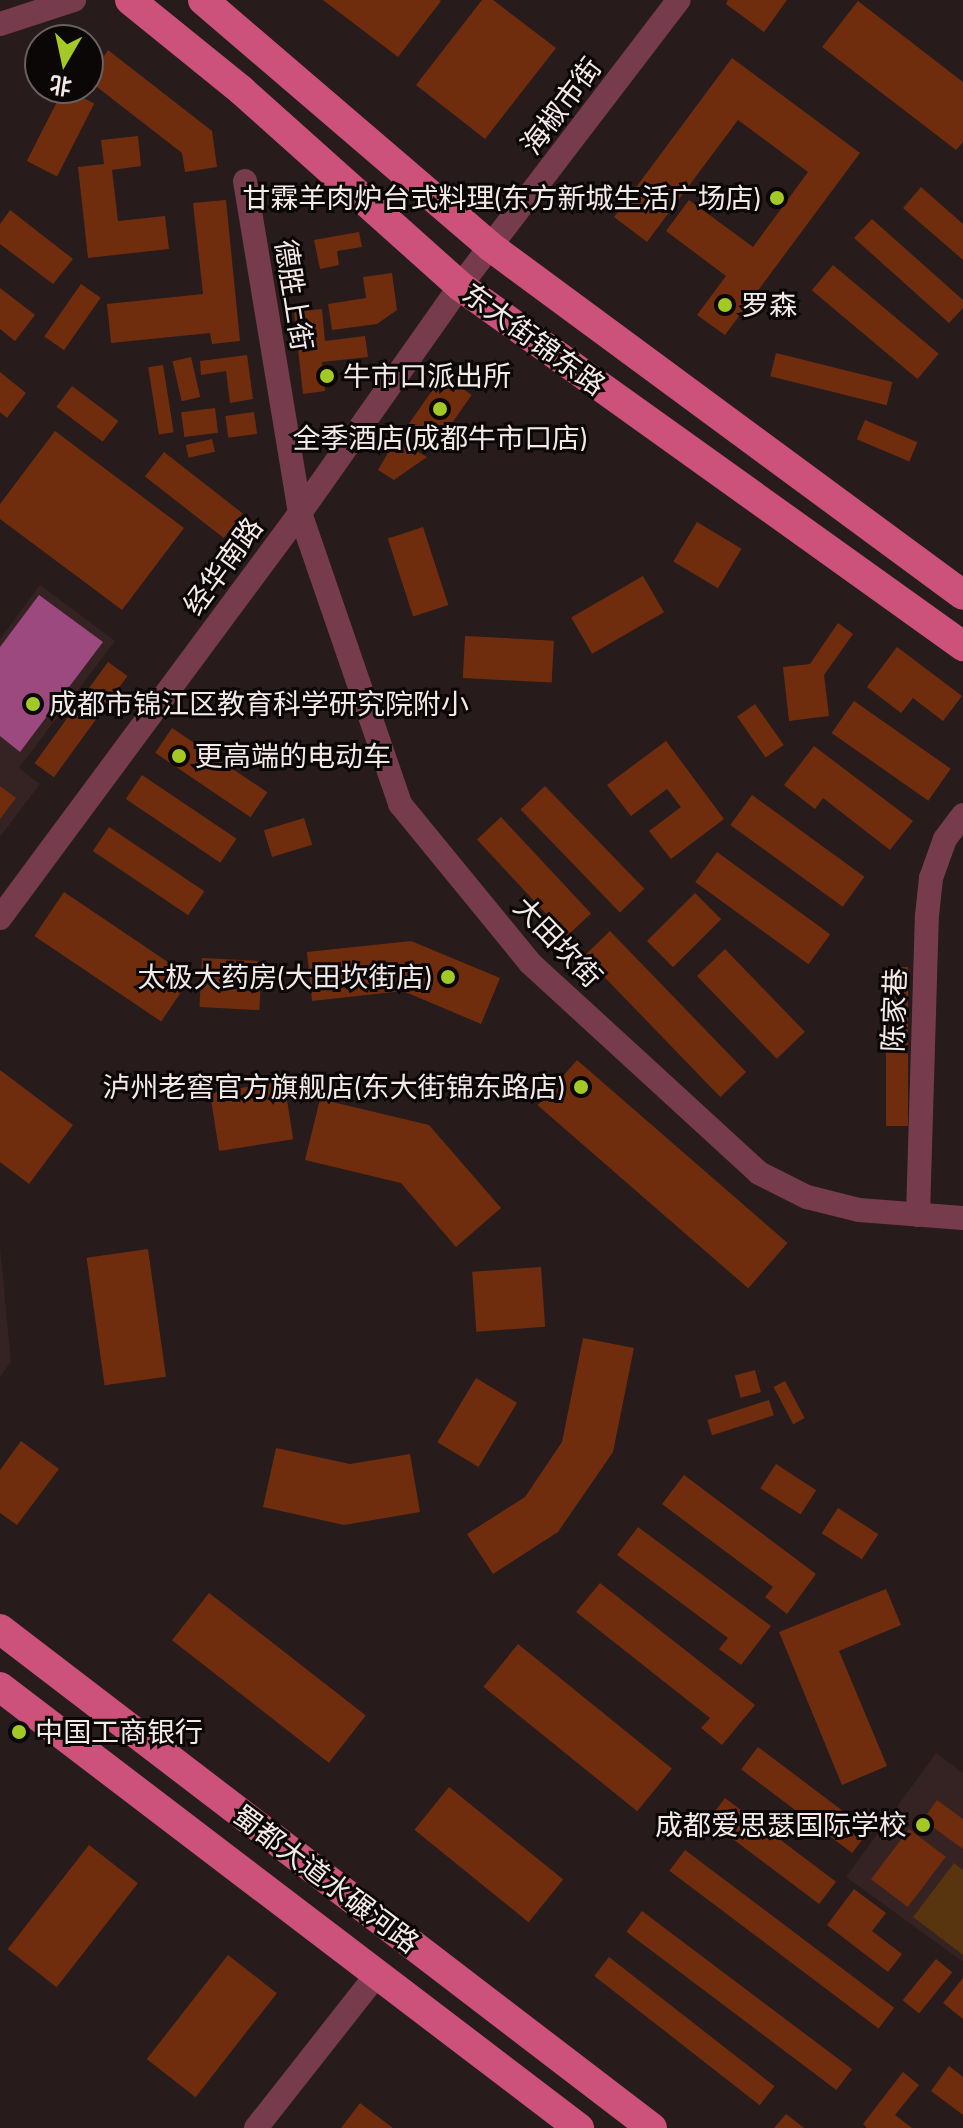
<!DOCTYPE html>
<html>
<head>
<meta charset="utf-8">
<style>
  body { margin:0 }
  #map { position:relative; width:963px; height:2128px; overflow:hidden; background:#271b1b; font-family:"Titillium Web","Noto Sans SC",sans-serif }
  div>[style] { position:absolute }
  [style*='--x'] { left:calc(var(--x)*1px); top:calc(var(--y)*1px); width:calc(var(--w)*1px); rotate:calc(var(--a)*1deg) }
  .built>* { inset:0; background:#352222 }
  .green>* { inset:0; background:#58340f }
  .water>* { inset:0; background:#9c4980 }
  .building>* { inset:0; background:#702d0e; transform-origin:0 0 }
  .minor>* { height:24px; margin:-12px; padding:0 12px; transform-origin:12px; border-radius:12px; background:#763b4d }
  .major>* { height:30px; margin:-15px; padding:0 15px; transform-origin:15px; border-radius:15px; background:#cc517b }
  .dots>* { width:22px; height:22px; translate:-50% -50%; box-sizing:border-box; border:4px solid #0c0707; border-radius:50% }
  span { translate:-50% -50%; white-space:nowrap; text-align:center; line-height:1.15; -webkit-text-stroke:6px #0c0707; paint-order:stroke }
  .street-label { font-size:28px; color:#f2e9e9 }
  .poi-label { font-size:28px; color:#f2e9e9 }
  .right { translate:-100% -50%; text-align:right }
  .left { translate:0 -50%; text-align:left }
  .north { position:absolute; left:24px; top:24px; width:80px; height:80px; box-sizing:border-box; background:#0c0707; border:2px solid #686161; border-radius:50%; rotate:189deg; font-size:22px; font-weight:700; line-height:32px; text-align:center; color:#f2e9e9 }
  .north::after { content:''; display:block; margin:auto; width:28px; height:36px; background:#a3c926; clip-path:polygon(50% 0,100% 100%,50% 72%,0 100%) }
</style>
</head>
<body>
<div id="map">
  <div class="built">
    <i style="clip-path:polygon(40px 585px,115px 641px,19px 768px,40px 784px,0 837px,0 639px)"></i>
    <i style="clip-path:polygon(0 1246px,11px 1362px,0 1377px)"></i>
    <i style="clip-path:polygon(936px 1753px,963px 1773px,963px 1962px,846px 1877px)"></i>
  </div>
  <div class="green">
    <i style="clip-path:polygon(954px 1863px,963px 1870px,963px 1955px,913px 1917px)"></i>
  </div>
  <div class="water">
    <i style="clip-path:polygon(39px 595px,103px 642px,20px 752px,0 736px,0 647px)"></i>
  </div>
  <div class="building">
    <i style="clip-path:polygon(323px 0,439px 0,441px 1px,398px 57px)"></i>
    <i style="clip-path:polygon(482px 0,493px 0,556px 48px,485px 139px,416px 85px)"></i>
    <i style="clip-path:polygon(728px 0,787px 0,764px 32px,726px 4px)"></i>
    <i style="clip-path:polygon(858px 1px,963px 82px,963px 142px,956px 150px,822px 47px)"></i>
    <i style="clip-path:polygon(108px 50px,212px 131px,217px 167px,185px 172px,182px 153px,88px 80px)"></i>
    <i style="clip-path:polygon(732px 58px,860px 153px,725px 335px,697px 315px,726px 276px,666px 231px,689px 200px,753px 247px,808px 172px,738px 120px,647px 242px,614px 217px)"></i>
    <i style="left:64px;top:88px;width:34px;height:82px;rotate:27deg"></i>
    <i style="clip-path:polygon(138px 136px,141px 166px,112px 170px,118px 221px,165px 216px,169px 249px,88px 258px,78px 167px,104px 164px,101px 140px)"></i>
    <i style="clip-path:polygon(921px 187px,963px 224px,963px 260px,903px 208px)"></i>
    <i style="clip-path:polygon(226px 200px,240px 341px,212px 344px,210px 333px,111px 343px,107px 304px,203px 294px,193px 203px)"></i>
    <i style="clip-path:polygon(10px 210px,73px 259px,53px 284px,0 244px,0 224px)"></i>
    <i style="clip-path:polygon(872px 219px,963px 300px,963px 308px,949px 323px,854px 238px)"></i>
    <i style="clip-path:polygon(359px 232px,362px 247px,337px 251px,339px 265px,320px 269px,314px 240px)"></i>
    <i style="left:833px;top:265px;width:138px;height:33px;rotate:40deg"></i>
    <i style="clip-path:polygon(392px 273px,397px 310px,377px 324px,332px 330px,328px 304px,366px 298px,363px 277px)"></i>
    <i style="left:81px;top:284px;width:24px;height:64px;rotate:35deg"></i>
    <i style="clip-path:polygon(0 288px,35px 315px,15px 341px,0 329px)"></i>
    <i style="clip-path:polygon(322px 309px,325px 341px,365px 336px,368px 357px,322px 362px,325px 391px,303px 394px,294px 312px)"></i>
    <i style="left:776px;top:353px;width:120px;height:24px;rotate:14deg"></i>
    <i style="clip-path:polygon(247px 355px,253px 399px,230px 403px,226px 371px,201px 375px,200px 361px)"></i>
    <i style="left:191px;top:357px;width:41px;height:19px;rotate:77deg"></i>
    <i style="left:163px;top:365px;width:68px;height:15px;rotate:81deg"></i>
    <i style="clip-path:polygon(0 372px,26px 393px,7px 418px,0 412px)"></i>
    <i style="left:443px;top:375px;width:35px;height:60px;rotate:35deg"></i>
    <i style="left:72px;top:386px;width:58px;height:26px;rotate:37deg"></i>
    <i style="left:215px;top:408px;width:25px;height:34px;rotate:83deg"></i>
    <i style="left:254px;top:412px;width:22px;height:29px;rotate:82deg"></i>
    <i style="left:865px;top:420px;width:57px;height:21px;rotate:23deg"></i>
    <i style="clip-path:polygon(55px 431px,184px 528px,122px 610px,0 519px,0 504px)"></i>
    <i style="left:212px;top:439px;width:13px;height:27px;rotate:77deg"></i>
    <i style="clip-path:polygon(396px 439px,427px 457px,394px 480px,378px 470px)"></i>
    <i style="left:164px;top:452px;width:100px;height:31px;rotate:38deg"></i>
    <i style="left:697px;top:522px;width:52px;height:46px;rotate:31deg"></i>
    <i style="left:423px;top:527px;width:82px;height:37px;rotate:72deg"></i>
    <i style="left:643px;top:576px;width:42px;height:83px;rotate:60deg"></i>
    <i style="clip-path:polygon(838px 623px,853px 634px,824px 675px,829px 716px,789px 721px,783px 667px,810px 664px)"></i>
    <i style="left:465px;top:636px;width:89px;height:42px;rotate:3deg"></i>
    <i style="clip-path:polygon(897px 647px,962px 696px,943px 721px,913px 698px,901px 713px,867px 687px)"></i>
    <i style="left:108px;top:662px;width:24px;height:125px;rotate:36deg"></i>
    <i style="left:854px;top:701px;width:118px;height:39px;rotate:35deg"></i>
    <i style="left:755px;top:704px;width:50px;height:22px;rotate:55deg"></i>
    <i style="left:172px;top:728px;width:115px;height:30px;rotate:34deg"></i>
    <i style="clip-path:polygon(666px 741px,724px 819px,671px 859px,649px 831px,681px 807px,667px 789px,631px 816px,607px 785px)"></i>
    <i style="clip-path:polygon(814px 746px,913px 821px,890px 850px,823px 798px,815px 809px,784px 785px)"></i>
    <i style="left:142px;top:775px;width:114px;height:29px;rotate:34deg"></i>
    <i style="clip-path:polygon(0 786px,16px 798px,0 819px)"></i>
    <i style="left:545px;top:786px;width:143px;height:34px;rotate:46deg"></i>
    <i style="left:752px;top:795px;width:139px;height:37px;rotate:36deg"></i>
    <i style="left:501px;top:817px;width:132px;height:33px;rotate:47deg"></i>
    <i style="left:304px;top:818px;width:28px;height:42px;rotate:73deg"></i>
    <i style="left:109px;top:827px;width:115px;height:29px;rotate:34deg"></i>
    <i style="left:717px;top:852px;width:140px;height:37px;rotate:36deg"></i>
    <i style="left:64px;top:892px;width:153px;height:53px;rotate:34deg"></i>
    <i style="left:695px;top:893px;width:37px;height:68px;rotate:45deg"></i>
    <i style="left:610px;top:931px;width:196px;height:36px;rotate:46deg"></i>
    <i style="clip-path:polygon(411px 941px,500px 978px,481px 1024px,403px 991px,312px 1001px,307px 952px)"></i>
    <i style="left:725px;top:949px;width:115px;height:39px;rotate:46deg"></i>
    <i style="left:202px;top:958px;width:60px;height:49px;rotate:3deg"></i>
    <i style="left:886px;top:967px;width:22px;height:159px"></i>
    <i style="left:577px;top:1060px;width:279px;height:60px;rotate:41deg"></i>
    <i style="clip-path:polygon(0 1070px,73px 1125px,29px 1184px,0 1162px)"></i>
    <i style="left:284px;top:1081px;width:59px;height:75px;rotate:81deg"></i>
    <i style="clip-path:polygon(320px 1099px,429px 1125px,501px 1208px,456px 1247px,401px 1183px,305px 1160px)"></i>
    <i style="left:148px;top:1249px;width:129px;height:62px;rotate:82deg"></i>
    <i style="left:541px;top:1267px;width:60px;height:69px;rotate:86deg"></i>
    <i style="clip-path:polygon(583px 1338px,634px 1348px,613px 1452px,558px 1532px,493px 1574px,467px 1534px,525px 1497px,562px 1442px)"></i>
    <i style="left:755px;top:1370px;width:23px;height:21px;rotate:75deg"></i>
    <i style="left:476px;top:1378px;width:48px;height:75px;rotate:31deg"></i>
    <i style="left:785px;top:1381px;width:42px;height:13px;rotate:62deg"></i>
    <i style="left:769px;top:1400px;width:16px;height:65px;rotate:72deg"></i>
    <i style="clip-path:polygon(21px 1441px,59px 1469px,17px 1525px,0 1513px,0 1470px)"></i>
    <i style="clip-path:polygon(276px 1448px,350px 1464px,410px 1454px,420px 1512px,344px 1525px,263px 1507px)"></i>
    <i style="left:776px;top:1464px;width:48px;height:29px;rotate:33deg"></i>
    <i style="clip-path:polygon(684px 1475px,816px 1574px,787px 1614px,765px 1597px,773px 1587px,662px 1504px)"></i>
    <i style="left:838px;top:1508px;width:48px;height:30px;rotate:33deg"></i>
    <i style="clip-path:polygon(638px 1527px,771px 1626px,741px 1665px,719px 1649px,728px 1638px,617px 1555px)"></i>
    <i style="clip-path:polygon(600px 1583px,755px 1705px,722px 1745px,701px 1728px,710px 1718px,576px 1612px)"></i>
    <i style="clip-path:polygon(886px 1589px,901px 1625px,839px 1651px,887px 1766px,842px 1785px,779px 1632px)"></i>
    <i style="left:209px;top:1593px;width:199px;height:60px;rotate:38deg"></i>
    <i style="left:518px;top:1644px;width:198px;height:55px;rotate:39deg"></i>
    <i style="left:758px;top:1747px;width:139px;height:28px;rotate:37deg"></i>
    <i style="left:449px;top:1787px;width:147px;height:55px;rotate:39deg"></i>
    <i style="left:725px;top:1798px;width:139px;height:28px;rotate:37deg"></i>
    <i style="clip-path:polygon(937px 1800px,963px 1819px,963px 1849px,923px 1820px)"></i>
    <i style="left:909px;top:1829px;width:46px;height:63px;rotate:37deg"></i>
    <i style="left:89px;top:1845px;width:62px;height:132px;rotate:38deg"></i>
    <i style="left:685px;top:1850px;width:262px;height:26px;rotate:37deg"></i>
    <i style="clip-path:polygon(854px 1889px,886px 1913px,872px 1931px,902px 1954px,888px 1972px,827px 1925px)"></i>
    <i style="left:642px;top:1911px;width:263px;height:26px;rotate:37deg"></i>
    <i style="left:228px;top:1955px;width:62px;height:132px;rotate:38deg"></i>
    <i style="left:609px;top:1957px;width:210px;height:24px;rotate:38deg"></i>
    <i style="left:936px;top:1959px;width:21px;height:53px;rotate:39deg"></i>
    <i style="clip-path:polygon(963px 1978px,963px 2019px,943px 2003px)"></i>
    <i style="clip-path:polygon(949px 2066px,963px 2077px,963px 2115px,931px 2091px)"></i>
    <i style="clip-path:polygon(903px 2072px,919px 2085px,895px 2115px,912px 2128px,867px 2128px,863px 2124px)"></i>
    <i style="clip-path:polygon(360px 2103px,393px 2128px,341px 2128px)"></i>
    <i style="clip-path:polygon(786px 2114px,804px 2128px,774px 2128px)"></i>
  </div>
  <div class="minor">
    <i style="--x:0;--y:24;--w:78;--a:-18"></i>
    <i style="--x:245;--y:181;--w:337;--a:80.6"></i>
    <i style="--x:300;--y:513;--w:308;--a:71"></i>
    <i style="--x:400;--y:804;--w:205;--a:50.7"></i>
    <i style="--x:530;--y:963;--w:311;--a:42.5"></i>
    <i style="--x:759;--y:1173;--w:54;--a:26.6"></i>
    <i style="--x:807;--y:1197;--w:54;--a:14"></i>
    <i style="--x:859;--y:1210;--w:104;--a:4.4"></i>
    <i style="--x:0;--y:918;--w:504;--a:-53.47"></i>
    <i style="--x:300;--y:513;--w:278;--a:-54.8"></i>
    <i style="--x:460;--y:286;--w:360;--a:-52.6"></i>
    <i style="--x:918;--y:1215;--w:299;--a:-88.3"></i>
    <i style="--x:927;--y:916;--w:38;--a:-84"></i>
    <i style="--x:931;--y:878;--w:41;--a:-70.3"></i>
    <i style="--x:945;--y:839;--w:30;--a:-53"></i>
    <i style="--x:256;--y:2128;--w:196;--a:-51.8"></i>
  </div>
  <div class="major">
    <i style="--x:130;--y:0;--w:143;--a:39"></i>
    <i style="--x:241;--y:90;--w:294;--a:41.8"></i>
    <i style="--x:460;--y:286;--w:619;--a:35.59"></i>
    <i style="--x:203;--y:0;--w:379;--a:40.6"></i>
    <i style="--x:491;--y:247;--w:586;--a:36.4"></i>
    <i style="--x:0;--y:1629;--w:821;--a:37.43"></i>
    <i style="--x:0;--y:1687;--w:728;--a:37.3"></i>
  </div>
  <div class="dots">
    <i style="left:777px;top:198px;background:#a3c926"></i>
    <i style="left:725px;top:305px;background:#a3c926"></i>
    <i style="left:327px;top:376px;background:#a3c926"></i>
    <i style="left:440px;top:409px;background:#a3c926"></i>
    <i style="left:33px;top:704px;background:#a3c926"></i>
    <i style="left:179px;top:756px;background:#a3c926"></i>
    <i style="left:448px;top:977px;background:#a3c926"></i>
    <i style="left:581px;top:1087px;background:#a3c926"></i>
    <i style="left:19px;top:1732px;background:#a3c926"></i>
    <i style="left:923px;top:1825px;background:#a3c926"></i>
  </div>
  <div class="street-label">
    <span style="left:561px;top:106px;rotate:-53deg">海椒市街</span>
    <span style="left:294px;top:295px;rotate:81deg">德胜上街</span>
    <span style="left:534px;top:339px;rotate:36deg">东大街锦东路</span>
    <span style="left:223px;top:566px;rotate:-54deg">经华南路</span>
    <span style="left:558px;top:942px;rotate:46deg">大田坎街</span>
    <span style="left:894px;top:1010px;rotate:-88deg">陈家巷</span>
    <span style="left:326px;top:1879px;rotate:37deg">蜀都大道水碾河路</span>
  </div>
  <div class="poi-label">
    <span class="right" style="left:761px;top:198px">甘霖羊肉炉台式料理(东方新城生活广场店)</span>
    <span class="left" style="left:741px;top:305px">罗森</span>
    <span class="left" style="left:343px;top:376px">牛市口派出所</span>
    <span style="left:440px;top:438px">全季酒店(成都牛市口店)</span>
    <span class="left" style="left:49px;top:704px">成都市锦江区教育科学研究院附小</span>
    <span class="left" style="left:195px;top:756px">更高端的电动车</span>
    <span class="right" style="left:432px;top:977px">太极大药房(大田坎街店)</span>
    <span class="right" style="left:565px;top:1087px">泸州老窖官方旗舰店(东大街锦东路店)</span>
    <span class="left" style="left:35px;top:1732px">中国工商银行</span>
    <span class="right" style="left:907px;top:1825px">成都爱思瑟国际学校</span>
  </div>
  <div class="north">北</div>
</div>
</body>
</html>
